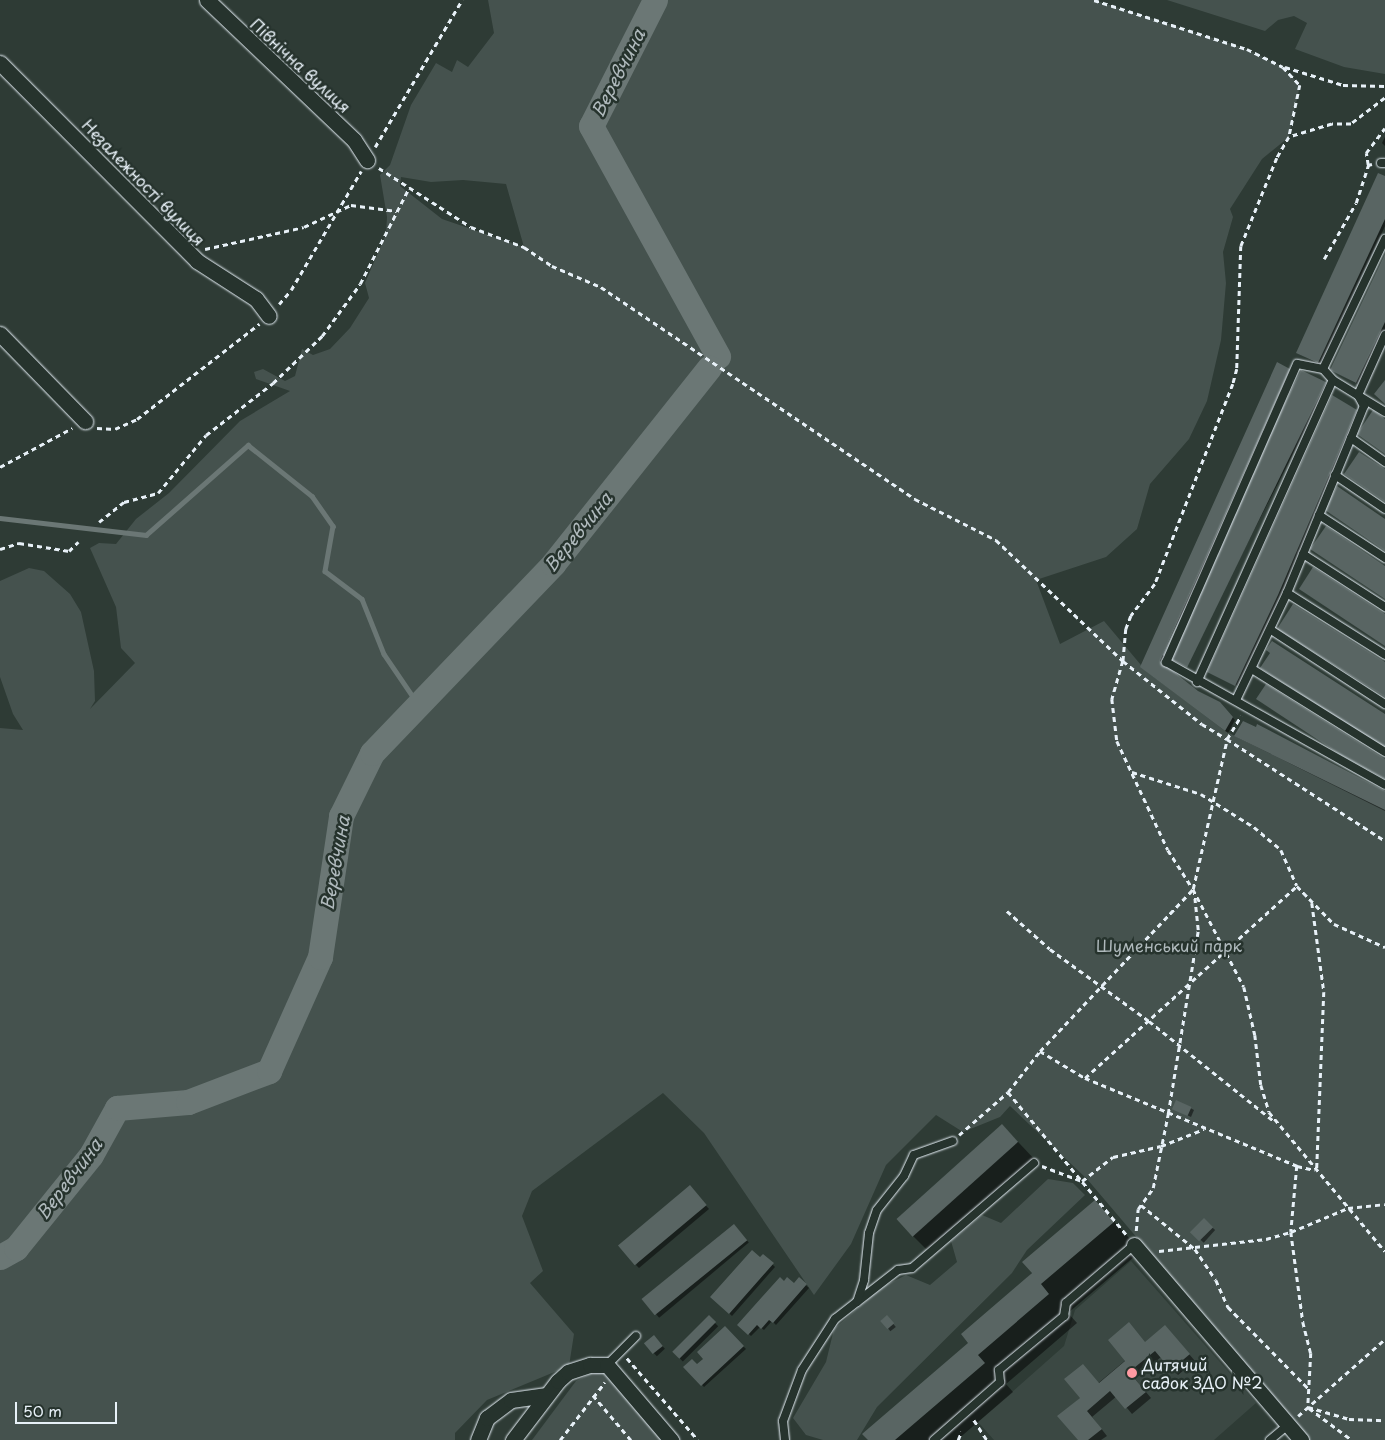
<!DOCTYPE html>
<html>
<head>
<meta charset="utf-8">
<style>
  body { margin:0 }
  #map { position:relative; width:1385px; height:1440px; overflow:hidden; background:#2e3b35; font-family:"Playpen Sans",sans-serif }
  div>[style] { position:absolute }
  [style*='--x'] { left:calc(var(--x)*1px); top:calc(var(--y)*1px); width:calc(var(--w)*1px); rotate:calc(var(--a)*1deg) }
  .built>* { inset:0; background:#3b4843 }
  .green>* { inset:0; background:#45524e }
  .shadow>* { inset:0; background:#0007; transform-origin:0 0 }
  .stream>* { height:4.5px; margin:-2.25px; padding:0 2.25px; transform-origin:2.25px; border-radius:2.25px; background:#6b7775 }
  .river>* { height:25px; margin:-12.5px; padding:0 12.5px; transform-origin:12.5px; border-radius:12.5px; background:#6b7775 }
  .building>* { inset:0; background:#596563; transform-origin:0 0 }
  .path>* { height:2.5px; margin-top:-1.25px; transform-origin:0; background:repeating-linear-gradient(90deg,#e8f1f8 0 5px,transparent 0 9px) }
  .roads { filter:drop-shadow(0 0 1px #e8f1f8) drop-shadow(0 0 1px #e8f1f8) }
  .lane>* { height:8px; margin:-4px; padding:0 4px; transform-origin:4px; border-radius:4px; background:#26332d }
  .street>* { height:15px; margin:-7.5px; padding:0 7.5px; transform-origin:7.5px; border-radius:7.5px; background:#26332d }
  .dots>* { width:14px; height:14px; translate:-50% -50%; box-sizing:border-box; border:2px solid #26332d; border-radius:50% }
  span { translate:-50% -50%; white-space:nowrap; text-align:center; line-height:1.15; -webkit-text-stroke:5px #26332d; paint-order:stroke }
  .street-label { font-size:16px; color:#e8f1f8 }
  .park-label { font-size:16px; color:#afb9bc }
  .poi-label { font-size:16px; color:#e8f1f8 }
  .left { translate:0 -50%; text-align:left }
  .water-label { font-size:18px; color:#b0babd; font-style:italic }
  .scale { position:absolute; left:15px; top:1402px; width:102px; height:22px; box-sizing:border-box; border:2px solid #e8f1f8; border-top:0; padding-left:6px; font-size:15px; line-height:18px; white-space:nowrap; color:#e8f1f8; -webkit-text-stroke:4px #26332d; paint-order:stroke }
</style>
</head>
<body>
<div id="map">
  <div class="built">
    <i style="clip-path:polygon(1131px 1261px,1256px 1403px,1214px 1440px,994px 1440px,978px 1422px,1064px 1346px,1075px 1310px)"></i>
  </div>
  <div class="green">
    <i style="clip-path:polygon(evenodd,488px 0,1094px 0,1247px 49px,1283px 67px,1300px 85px,1289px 137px,1262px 159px,1230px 209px,1233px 217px,1223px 252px,1226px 283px,1221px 340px,1207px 401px,1189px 439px,1150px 484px,1137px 529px,1106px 557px,1036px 580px,1060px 644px,1104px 621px,1146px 671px,1225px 731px,1385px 810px,1385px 1440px,1309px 1440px,1087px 1179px,1010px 1106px,1000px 1117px,963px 1132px,936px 1115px,886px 1165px,851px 1244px,814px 1295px,704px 1133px,663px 1093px,532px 1191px,522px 1216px,543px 1271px,530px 1283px,574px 1334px,569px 1366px,487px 1400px,455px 1433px,455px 1440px,0 1440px,0 728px,23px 730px,13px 714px,0 677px,0 581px,29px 568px,44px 571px,70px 594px,81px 612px,94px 671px,95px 701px,90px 709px,135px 663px,121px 648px,116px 607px,90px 548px,99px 543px,116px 544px,136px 519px,169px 493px,240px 421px,290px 391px,256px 379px,254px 372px,263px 369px,285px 381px,295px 376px,302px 349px,313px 355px,330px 349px,350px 328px,369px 298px,365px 283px,386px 234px,387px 217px,380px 175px,390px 165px,411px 105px,436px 63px,452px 72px,457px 60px,468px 67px,494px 33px,488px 0,401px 177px,431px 182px,463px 180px,506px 184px,524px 247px,442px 219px,400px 186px,401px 177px)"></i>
    <i style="clip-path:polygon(1167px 0,1385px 0,1385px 74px,1344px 67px,1295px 49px,1307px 23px,1294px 16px,1278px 20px,1265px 31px)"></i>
    <i style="clip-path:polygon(1048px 1179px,1073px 1183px,1085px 1195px,1027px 1250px,1012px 1273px,877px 1407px,857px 1440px,823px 1440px,806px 1435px,793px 1418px,826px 1362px,834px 1329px,882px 1287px,906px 1275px,930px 1285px,957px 1262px,951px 1241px,982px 1215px,1001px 1223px)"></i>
    <i style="clip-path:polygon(602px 1372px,666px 1440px,532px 1440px,576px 1381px,590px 1374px)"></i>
  </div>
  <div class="shadow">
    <i style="clip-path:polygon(1385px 137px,1385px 146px,1382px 143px)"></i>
    <i style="clip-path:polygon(1385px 178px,1385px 226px,1321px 365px,1297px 353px)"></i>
    <i style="clip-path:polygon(1385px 257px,1385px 330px,1359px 385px,1332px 370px)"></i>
    <i style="clip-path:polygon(1289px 370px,1292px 373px,1162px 665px,1197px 692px,1223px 707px,1235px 720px,1228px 733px,1145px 669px)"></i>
    <i style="left:1301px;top:372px;width:30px;height:314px;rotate:27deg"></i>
    <i style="clip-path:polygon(1356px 411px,1359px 414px,1281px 598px,1238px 686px,1210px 672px)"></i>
    <i style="clip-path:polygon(1236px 736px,1385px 791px,1385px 811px,1239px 738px)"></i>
    <i style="clip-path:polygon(1177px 1101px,1194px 1110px,1191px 1117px,1174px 1109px)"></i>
    <i style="clip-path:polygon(1002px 1125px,1037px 1162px,931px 1254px,912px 1235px)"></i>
    <i style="clip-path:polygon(692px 1190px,709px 1209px,639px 1268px,636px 1265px)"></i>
    <i style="clip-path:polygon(1095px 1201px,1141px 1251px,1068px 1313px,1077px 1323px,1006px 1384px,1013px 1392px,957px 1440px,869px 1440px,970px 1343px)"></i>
    <i style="left:1204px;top:1220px;width:15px;height:17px;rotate:42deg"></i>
    <i style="left:734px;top:1225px;width:23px;height:117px;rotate:50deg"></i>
    <i style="clip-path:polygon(763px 1255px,775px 1267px,732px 1316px,712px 1297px)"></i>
    <i style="clip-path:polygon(799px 1279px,809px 1288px,776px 1325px,772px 1321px,764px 1330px,760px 1327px,751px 1336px,739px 1325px,784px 1282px,794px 1285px)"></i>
    <i style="left:887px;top:1316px;width:14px;height:7px;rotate:51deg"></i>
    <i style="left:709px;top:1317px;width:13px;height:50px;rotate:45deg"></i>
    <i style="clip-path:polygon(725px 1328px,746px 1349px,704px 1387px,685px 1367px,697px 1366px,705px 1359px)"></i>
    <i style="clip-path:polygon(1171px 1333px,1195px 1361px,1178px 1375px,1161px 1357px,1135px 1379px,1151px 1398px,1132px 1414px,1117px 1396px,1092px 1417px,1107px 1436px,1101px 1440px,1079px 1440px,1059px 1416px,1146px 1343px)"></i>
    <i style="left:654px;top:1337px;width:16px;height:11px;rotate:47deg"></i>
  </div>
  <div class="stream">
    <i style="--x:0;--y:518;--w:147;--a:6.6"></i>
    <i style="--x:146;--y:535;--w:136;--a:-41.4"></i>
    <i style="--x:248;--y:445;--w:82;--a:38.6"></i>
    <i style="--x:312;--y:496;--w:37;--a:55"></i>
    <i style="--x:333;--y:526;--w:46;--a:100.1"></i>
    <i style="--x:325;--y:571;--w:46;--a:37.1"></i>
    <i style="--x:362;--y:599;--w:59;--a:68.2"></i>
    <i style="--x:384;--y:654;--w:60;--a:55.8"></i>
  </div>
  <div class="river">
    <i style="--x:655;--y:0;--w:141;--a:116.9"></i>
    <i style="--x:591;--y:126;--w:263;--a:61.1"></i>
    <i style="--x:0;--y:1257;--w:18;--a:-29"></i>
    <i style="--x:16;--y:1248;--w:119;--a:-51.1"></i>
    <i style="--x:91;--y:1155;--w:54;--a:-61"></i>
    <i style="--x:117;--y:1108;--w:71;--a:-4.8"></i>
    <i style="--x:188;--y:1102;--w:87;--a:-20.9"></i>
    <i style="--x:269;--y:1071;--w:125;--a:-65.9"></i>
    <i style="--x:320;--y:957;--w:143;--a:-81.5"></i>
    <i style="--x:341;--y:816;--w:70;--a:-63.8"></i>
    <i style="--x:372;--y:753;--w:262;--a:-46.2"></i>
    <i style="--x:553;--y:564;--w:251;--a:-51.5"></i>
  </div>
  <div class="building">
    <i style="clip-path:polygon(1378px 173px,1385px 176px,1385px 219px,1318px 363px,1296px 353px)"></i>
    <i style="clip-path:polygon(1385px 254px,1385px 322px,1356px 383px,1330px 370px)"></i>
    <i style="clip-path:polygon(1277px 362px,1290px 369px,1160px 661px,1198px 691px,1220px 702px,1233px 717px,1225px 731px,1140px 667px)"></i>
    <i style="left:1301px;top:370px;width:28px;height:317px;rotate:26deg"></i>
    <i style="clip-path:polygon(1385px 380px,1385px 404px,1374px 394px)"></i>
    <i style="clip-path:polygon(1332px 395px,1357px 410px,1278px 595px,1235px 686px,1207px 672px)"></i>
    <i style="clip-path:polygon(1373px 410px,1385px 419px,1385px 454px,1357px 434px)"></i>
    <i style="clip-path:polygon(1359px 452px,1385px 469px,1385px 502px,1344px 474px)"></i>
    <i style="clip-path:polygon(1337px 486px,1385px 519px,1385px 551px,1325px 510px)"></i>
    <i style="clip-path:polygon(1326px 526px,1385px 566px,1385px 599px,1310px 549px)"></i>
    <i style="clip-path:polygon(1313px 567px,1385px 614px,1385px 646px,1299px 589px)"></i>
    <i style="clip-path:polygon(1293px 604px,1385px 662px,1385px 697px,1277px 629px)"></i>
    <i style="clip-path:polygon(1272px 641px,1385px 714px,1385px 748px,1260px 668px,1270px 653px,1266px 650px)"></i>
    <i style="clip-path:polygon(1266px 684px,1385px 759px,1385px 779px,1341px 755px,1256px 699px)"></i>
    <i style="clip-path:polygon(1243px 721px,1256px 727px,1257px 724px,1385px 791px,1385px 810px,1234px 736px)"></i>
    <i style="left:1176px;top:1100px;width:17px;height:10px;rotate:24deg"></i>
    <i style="left:1002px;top:1124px;width:24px;height:142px;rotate:48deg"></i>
    <i style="left:690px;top:1185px;width:26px;height:94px;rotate:50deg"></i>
    <i style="clip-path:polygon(1095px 1200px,1114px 1222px,1041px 1284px,1049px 1294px,978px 1355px,985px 1363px,895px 1440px,868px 1440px,862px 1434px,968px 1343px,961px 1334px,1032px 1273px,1022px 1262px)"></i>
    <i style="left:1204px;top:1218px;width:13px;height:20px;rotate:45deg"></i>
    <i style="left:734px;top:1224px;width:21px;height:119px;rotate:51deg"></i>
    <i style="clip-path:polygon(752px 1250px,760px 1257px,763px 1254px,774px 1263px,729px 1314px,710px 1297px)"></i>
    <i style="clip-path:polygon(780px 1277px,784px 1281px,787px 1277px,794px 1283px,799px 1277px,807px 1284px,773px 1323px,769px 1320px,761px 1329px,757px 1325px,748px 1335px,737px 1325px)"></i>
    <i style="left:709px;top:1315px;width:10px;height:52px;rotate:45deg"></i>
    <i style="left:887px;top:1315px;width:11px;height:9px;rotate:49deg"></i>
    <i style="clip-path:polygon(1129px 1322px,1145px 1342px,1165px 1325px,1190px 1354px,1171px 1370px,1155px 1351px,1129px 1372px,1146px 1392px,1125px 1409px,1110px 1391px,1087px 1411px,1102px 1429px,1088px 1440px,1078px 1440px,1057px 1416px,1080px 1398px,1064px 1379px,1083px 1364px,1099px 1383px,1125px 1361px,1108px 1340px)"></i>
    <i style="clip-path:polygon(725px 1326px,744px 1346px,701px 1386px,683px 1367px,692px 1359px,697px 1364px,703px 1359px,697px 1352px)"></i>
    <i style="left:654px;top:1335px;width:14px;height:13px;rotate:51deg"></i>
  </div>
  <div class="path">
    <i style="--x:1094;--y:0;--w:161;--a:17.8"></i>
    <i style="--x:1247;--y:49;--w:40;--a:26.6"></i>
    <i style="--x:1283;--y:67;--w:25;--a:47"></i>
    <i style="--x:1300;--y:85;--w:53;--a:101.9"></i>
    <i style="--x:1285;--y:67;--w:61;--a:17.2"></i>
    <i style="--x:1343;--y:85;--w:42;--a:1.4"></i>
    <i style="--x:1385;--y:98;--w:43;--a:142.6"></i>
    <i style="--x:1351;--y:124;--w:19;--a:180"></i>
    <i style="--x:1332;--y:124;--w:45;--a:163.2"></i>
    <i style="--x:1289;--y:137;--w:24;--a:120"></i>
    <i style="--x:1277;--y:158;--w:95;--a:112.2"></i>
    <i style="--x:1241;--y:246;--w:123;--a:91.9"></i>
    <i style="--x:1237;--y:369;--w:16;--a:105"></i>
    <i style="--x:1233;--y:384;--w:215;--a:111.3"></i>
    <i style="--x:1155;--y:584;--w:40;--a:127"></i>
    <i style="--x:1131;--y:616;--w:14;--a:111"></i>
    <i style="--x:1126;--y:629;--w:32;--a:95"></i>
    <i style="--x:1123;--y:661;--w:40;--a:106"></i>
    <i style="--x:1112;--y:699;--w:42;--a:83.2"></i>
    <i style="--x:1117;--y:741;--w:120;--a:64.9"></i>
    <i style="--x:1168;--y:850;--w:46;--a:57.3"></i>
    <i style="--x:1193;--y:889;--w:110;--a:62.5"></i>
    <i style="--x:1244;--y:987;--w:49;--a:77.1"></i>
    <i style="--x:1255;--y:1035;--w:50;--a:83.2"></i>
    <i style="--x:1261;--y:1085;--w:28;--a:73"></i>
    <i style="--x:1269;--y:1112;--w:181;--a:50.2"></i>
    <i style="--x:375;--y:147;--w:171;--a:-59.4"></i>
    <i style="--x:1368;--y:165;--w:12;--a:-99"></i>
    <i style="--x:1366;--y:153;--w:31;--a:-53"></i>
    <i style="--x:379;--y:168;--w:109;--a:32.7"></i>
    <i style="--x:471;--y:227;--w:57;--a:20.7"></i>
    <i style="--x:524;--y:247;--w:34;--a:34"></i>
    <i style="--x:552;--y:266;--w:53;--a:23.2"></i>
    <i style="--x:601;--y:287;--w:379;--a:34"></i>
    <i style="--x:915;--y:499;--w:91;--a:26.8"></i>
    <i style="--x:996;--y:540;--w:175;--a:43.6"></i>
    <i style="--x:1123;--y:661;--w:101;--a:38.6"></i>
    <i style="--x:1202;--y:724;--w:29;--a:31"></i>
    <i style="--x:1227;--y:739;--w:27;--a:-59"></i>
    <i style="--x:205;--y:249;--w:101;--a:-12.5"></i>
    <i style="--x:304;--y:227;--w:52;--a:-25.1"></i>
    <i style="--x:351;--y:205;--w:46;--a:7.4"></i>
    <i style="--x:1324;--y:259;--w:64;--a:-60.3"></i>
    <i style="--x:1356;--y:203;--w:40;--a:-72"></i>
    <i style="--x:1368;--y:165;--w:4;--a:-14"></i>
    <i style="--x:279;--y:304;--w:18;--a:-49"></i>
    <i style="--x:291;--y:290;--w:138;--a:-59.5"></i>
    <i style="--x:97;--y:428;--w:18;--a:3"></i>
    <i style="--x:115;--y:429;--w:24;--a:-24"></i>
    <i style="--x:137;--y:419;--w:155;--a:-37.9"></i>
    <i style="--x:0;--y:467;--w:82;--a:-28.4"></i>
    <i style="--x:99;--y:522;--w:32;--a:-39"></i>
    <i style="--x:124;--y:502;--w:35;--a:-15"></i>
    <i style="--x:158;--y:493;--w:75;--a:-50.4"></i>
    <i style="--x:206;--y:435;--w:85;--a:-37.8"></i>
    <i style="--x:273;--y:383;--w:68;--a:-43.8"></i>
    <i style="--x:322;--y:336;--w:64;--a:-53.8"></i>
    <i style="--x:360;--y:284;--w:108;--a:-63"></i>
    <i style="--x:0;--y:549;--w:20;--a:-18"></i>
    <i style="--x:19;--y:543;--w:51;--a:9.1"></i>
    <i style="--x:69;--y:551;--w:13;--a:-45"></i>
    <i style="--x:1132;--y:772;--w:72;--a:17.7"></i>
    <i style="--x:1201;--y:794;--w:62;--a:31.9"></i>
    <i style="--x:1254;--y:827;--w:35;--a:40"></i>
    <i style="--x:1281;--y:850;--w:39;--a:66"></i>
    <i style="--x:1297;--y:886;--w:53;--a:45.8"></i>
    <i style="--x:1334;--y:924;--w:56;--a:24.3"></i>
    <i style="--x:1312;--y:903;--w:90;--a:82.3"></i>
    <i style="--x:1324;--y:992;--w:177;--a:92.3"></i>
    <i style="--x:1007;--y:911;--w:57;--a:41.5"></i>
    <i style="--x:1050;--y:949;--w:122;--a:36"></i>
    <i style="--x:1149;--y:1021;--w:161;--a:38.7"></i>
    <i style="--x:1040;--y:1051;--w:223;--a:-46.6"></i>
    <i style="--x:1193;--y:889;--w:154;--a:-77.2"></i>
    <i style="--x:1227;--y:739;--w:188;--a:32.8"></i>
    <i style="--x:1085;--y:1078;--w:230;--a:22.5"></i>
    <i style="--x:1297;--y:1166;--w:18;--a:13"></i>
    <i style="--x:1008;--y:1092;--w:185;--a:50.3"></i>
    <i style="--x:959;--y:1135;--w:65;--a:-41.3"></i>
    <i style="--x:1008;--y:1092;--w:52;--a:-52"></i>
    <i style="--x:1040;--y:1051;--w:52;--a:31"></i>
    <i style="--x:1085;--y:1078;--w:286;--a:-42.2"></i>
    <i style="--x:1042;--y:1166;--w:43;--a:20.6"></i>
    <i style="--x:1082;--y:1181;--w:39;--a:-38"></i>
    <i style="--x:1113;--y:1157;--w:49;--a:-12.9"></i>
    <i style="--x:1161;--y:1146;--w:46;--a:-21.6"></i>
    <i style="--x:1297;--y:1166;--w:66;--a:95.2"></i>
    <i style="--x:1291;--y:1232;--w:91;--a:82.4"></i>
    <i style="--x:1303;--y:1322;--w:32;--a:76"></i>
    <i style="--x:1311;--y:1353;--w:54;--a:93.2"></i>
    <i style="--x:1141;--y:1205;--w:70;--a:39.2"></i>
    <i style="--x:1195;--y:1249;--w:37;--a:56"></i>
    <i style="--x:1216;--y:1280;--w:30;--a:66"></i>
    <i style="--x:1228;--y:1307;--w:115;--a:45.4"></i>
    <i style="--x:1136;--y:1231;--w:22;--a:-85"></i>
    <i style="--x:1138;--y:1209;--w:26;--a:-54"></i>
    <i style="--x:1153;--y:1188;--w:76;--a:-78.5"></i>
    <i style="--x:1168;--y:1114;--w:186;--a:-80.7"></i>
    <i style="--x:1198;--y:930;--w:37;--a:-96"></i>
    <i style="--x:1159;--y:1251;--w:108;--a:-6.4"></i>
    <i style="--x:1266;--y:1239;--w:26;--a:-16"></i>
    <i style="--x:1291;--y:1232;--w:62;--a:-22.8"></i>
    <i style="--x:1348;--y:1208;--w:37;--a:-6"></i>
    <i style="--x:627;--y:1358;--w:108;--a:49.1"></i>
    <i style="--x:593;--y:1395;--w:59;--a:49.8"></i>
    <i style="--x:1308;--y:1407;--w:43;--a:16.3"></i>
    <i style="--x:1349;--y:1419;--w:36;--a:2"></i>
    <i style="--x:1309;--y:1408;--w:54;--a:36.7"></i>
    <i style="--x:1298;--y:1416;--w:116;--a:-41.5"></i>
    <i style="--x:974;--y:1420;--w:24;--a:57"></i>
    <i style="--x:560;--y:1440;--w:73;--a:-52.2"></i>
    <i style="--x:958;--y:1440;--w:9;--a:-69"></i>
  </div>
  <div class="roads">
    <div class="lane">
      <i style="--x:1381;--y:163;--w:4;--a:0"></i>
      <i style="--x:1323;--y:369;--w:144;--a:-64.5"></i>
      <i style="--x:1385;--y:412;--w:61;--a:-148.4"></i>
      <i style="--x:1333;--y:380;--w:15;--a:-132"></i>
      <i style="--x:1323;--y:369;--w:26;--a:-169"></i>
      <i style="--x:1297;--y:364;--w:326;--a:113.7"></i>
      <i style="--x:1166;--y:662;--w:251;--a:29.3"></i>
      <i style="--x:1351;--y:438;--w:42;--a:35.2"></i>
      <i style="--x:1335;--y:475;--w:60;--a:34.2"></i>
      <i style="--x:1319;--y:515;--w:79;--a:33.1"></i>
      <i style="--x:1303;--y:554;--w:98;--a:32.9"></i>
      <i style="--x:1287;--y:593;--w:116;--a:32.3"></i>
      <i style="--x:1271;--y:630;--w:136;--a:33"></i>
      <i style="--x:1252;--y:669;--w:157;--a:32"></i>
      <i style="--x:1197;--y:682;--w:331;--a:-65.8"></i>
      <i style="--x:1236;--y:700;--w:119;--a:-64.5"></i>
      <i style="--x:1287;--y:593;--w:168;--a:-67.6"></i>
      <i style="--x:1351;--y:438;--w:35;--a:-68"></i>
      <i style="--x:1364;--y:406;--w:13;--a:-119"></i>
      <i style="--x:1358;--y:395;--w:66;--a:-65.8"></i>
      <i style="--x:857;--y:1302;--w:52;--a:-38"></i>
      <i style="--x:898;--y:1270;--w:14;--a:-8"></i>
      <i style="--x:912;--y:1268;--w:161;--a:-40.7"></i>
      <i style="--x:607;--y:1365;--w:41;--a:-45"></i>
      <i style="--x:785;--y:1440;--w:19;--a:-96"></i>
      <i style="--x:783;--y:1421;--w:54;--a:-69.6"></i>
      <i style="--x:802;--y:1370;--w:61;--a:-57.1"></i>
      <i style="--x:835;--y:1319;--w:28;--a:-38"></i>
      <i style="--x:857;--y:1302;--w:23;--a:-72"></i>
      <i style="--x:864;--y:1280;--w:47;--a:-83.9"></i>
      <i style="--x:869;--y:1233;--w:24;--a:-71"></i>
      <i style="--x:877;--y:1210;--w:43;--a:-51.5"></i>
      <i style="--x:904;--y:1176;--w:23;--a:-65"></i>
      <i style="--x:914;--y:1155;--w:41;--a:-19.7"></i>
      <i style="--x:934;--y:1440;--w:88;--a:-41.3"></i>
      <i style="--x:1000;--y:1382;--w:12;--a:-95"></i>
      <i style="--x:999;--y:1370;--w:85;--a:-39.7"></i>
      <i style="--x:1064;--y:1316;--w:13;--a:-81"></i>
      <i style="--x:1066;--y:1303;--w:89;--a:-40.5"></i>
      <i style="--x:1270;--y:1440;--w:23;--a:-40"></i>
    </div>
    <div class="street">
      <i style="--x:207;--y:0;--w:203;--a:43.6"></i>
      <i style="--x:354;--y:140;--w:24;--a:57"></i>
      <i style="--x:0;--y:63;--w:279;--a:45.1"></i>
      <i style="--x:197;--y:261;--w:70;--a:32.8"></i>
      <i style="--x:256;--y:299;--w:21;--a:53"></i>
      <i style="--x:0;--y:334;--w:122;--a:45.7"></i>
      <i style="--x:1134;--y:1245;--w:257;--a:49.4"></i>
      <i style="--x:478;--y:1440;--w:24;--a:-68"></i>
      <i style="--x:487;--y:1418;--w:30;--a:-37"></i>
      <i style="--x:511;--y:1400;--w:36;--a:-8"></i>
      <i style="--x:513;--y:1440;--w:74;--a:-52.7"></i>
      <i style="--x:558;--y:1381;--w:13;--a:-42"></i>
      <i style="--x:568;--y:1372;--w:23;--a:-18"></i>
      <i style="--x:590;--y:1365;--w:17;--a:0"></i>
      <i style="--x:607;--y:1365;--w:99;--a:49.5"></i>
    </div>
  </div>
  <div class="dots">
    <i style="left:1132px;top:1373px;background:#ff9aa2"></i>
  </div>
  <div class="street-label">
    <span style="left:301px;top:65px;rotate:43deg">Північна вулиця</span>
    <span style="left:144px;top:182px;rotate:46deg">Незалежності вулиця</span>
  </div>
  <div class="park-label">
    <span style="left:1169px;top:945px">Шуменський парк</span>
  </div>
  <div class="poi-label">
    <span class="left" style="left:1142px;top:1373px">Дитячий<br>садок ЗДО №2</span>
  </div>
  <div class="water-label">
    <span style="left:618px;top:73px;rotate:-63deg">Веревчина</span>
    <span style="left:578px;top:532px;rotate:-51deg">Веревчина</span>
    <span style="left:335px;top:863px;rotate:-80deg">Веревчина</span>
    <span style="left:69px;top:1179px;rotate:-53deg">Веревчина</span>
  </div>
  <div class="scale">50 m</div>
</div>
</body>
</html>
